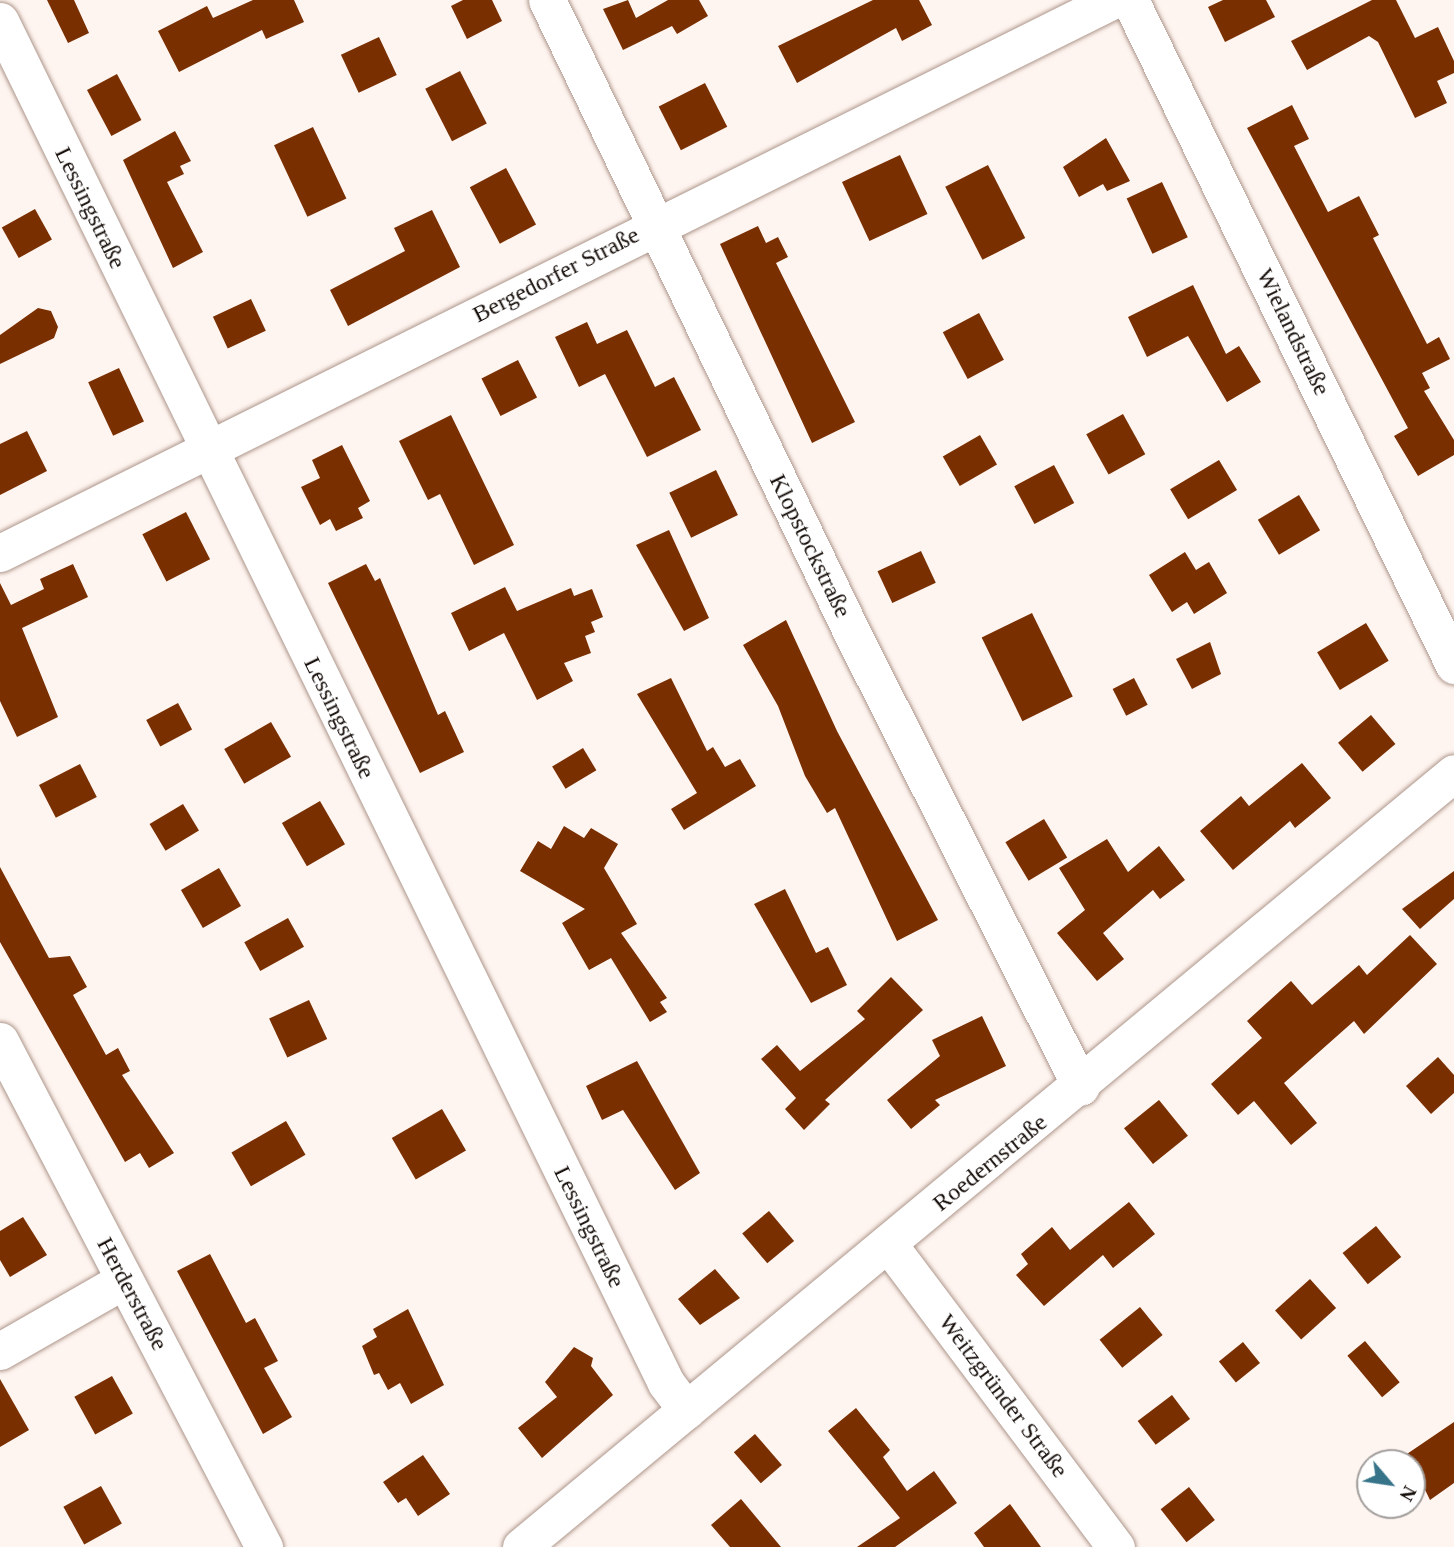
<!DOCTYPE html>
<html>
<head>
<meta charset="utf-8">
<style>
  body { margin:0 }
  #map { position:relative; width:1454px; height:1547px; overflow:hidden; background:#fff5f0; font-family:Georgia,serif }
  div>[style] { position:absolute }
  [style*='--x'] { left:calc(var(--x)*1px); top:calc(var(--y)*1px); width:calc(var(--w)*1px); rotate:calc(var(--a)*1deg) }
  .building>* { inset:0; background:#7a2f00; transform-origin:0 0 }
  .roads { filter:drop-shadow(0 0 2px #ad968b) drop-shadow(0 0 2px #ad968b) }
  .minor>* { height:37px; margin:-18.5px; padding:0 18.5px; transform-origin:18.5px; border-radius:18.5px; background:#fff }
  span { translate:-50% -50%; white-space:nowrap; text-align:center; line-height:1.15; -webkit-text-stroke:7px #fff; paint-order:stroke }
  .street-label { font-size:24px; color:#160e0a }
  .north { position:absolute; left:1356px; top:1449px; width:70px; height:70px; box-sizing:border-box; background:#fff; border:2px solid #a29f9d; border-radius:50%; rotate:119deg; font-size:19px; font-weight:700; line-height:28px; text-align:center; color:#160e0a }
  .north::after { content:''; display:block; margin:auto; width:24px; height:32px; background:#37748a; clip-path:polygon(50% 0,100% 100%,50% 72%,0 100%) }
</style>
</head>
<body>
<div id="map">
  <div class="building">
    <i style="clip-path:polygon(47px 0,74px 0,89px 33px,68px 43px)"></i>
    <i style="clip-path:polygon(253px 0,294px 0,304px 22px,266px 39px,262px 30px,179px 72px,158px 31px,207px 6px,213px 18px)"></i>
    <i style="clip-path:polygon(463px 0,492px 0,502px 21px,467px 39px,451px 6px)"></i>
    <i style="clip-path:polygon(628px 0,636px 18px,668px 0,699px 0,708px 16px,677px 34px,672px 26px,623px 50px,603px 9px)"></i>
    <i style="clip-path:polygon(873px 0,919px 0,932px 25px,902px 41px,896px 28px,797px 83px,778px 46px)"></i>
    <i style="clip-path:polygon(1223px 0,1266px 0,1275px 17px,1225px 42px,1208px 7px)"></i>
    <i style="clip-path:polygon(1372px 0,1396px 0,1415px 38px,1438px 27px,1454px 61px,1454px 73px,1437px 81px,1447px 103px,1415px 118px,1378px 42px,1369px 36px,1307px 70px,1291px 41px)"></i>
    <i style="left:379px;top:37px;width:42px;height:42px;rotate:65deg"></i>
    <i style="left:460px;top:71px;width:59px;height:39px;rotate:63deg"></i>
    <i style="left:117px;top:74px;width:52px;height:34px;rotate:62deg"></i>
    <i style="left:705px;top:83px;width:49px;height:52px;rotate:63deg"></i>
    <i style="clip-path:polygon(1292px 105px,1309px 139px,1294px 146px,1328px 212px,1359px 196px,1379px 235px,1373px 238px,1427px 344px,1439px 337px,1450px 359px,1422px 373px,1430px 388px,1424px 391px,1454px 440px,1454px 455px,1418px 476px,1394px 436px,1408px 428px,1247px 128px)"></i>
    <i style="left:313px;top:127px;width:79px;height:43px;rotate:65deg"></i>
    <i style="clip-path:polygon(175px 131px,191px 161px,180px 166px,184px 174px,167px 182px,203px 252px,173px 268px,123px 160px)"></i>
    <i style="clip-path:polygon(1106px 138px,1130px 181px,1107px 191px,1103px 184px,1079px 197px,1063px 167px)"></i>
    <i style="left:900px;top:155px;width:65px;height:64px;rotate:65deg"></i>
    <i style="left:988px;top:165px;width:82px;height:48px;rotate:63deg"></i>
    <i style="left:506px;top:168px;width:64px;height:41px;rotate:62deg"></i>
    <i style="left:1162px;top:182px;width:61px;height:39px;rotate:65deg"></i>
    <i style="left:35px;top:209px;width:35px;height:38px;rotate:61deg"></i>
    <i style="clip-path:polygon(432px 210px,460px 267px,348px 326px,330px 290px,405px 251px,394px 228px)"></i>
    <i style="clip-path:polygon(758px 226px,766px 243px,778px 237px,788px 257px,776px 263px,855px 422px,812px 443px,720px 244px)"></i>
    <i style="clip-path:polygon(1193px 285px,1226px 354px,1239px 346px,1261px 382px,1227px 402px,1188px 336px,1147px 357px,1128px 317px)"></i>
    <i style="left:251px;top:299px;width:35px;height:42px;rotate:65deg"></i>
    <i style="clip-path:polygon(38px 308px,51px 311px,58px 327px,54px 338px,0 364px,0 335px)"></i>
    <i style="left:979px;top:313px;width:53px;height:41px;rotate:62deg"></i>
    <i style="clip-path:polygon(587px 322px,597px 344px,627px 330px,655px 387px,674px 377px,701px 430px,647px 457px,605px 374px,579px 387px,555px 337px)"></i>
    <i style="left:518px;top:360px;width:42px;height:41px;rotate:63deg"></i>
    <i style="left:119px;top:368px;width:59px;height:34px;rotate:65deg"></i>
    <i style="left:1123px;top:414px;width:46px;height:42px;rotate:61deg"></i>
    <i style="clip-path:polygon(451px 415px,514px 545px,474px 565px,440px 494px,428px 500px,399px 441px)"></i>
    <i style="clip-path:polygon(27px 431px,47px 471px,0 495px,0 444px)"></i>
    <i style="left:980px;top:435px;width:34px;height:43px;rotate:60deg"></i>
    <i style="clip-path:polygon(342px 445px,370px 501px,358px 508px,363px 518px,336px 531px,330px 519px,320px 525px,301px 487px,320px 478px,312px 460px)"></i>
    <i style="left:1219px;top:460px;width:35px;height:57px;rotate:59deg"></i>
    <i style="left:1054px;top:465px;width:43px;height:45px;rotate:62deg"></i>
    <i style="left:716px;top:470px;width:50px;height:52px;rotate:64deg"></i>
    <i style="left:1299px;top:495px;width:41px;height:48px;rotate:59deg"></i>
    <i style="left:186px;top:512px;width:53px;height:49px;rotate:63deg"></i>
    <i style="clip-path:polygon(669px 530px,709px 618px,684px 631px,636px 545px)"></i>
    <i style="left:921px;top:551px;width:35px;height:48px;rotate:65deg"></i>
    <i style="clip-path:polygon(1185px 552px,1196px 570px,1209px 562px,1227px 593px,1194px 614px,1187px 602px,1172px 612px,1149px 575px)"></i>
    <i style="clip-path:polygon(73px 564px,88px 597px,22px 628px,58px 717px,17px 737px,0 701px,0 583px,11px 605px,44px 589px,40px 579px)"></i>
    <i style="clip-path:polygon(366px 564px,375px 581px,380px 578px,438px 715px,445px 711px,464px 752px,420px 773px,328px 583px)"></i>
    <i style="clip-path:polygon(505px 587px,517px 611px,571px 588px,574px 596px,592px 589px,603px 617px,591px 622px,595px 632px,585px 636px,591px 653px,564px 663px,573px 681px,537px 700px,504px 633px,469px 651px,451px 613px)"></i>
    <i style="left:1032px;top:613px;width:93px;height:56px;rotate:64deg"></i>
    <i style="clip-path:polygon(786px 620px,837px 731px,938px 920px,897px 941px,835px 808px,827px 813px,805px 776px,778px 706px,743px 645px)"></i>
    <i style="left:1366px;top:623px;width:44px;height:57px;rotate:59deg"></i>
    <i style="clip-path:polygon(1210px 642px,1221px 674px,1192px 689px,1176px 659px)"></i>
    <i style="clip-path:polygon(671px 678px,707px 751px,713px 747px,725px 767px,740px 759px,756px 786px,684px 830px,671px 809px,697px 793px,637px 694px)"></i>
    <i style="left:1134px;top:678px;width:30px;height:24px;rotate:63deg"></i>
    <i style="left:178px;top:703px;width:30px;height:36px;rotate:62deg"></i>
    <i style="left:1371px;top:715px;width:38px;height:43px;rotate:50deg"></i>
    <i style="left:271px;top:722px;width:40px;height:54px;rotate:60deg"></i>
    <i style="left:583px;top:748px;width:26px;height:36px;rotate:59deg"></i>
    <i style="clip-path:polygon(1302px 763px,1331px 798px,1295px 828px,1290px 821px,1233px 870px,1200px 831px,1241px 796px,1249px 806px)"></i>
    <i style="left:80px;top:764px;width:37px;height:46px;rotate:63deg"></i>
    <i style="left:320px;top:801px;width:50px;height:44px;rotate:60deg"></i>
    <i style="left:183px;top:804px;width:31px;height:39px;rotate:59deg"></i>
    <i style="left:1044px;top:819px;width:45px;height:45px;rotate:59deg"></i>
    <i style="clip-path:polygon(564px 826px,584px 838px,591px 828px,618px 844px,604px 868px,637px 924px,621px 933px,667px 998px,660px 1002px,667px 1012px,650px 1022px,611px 958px,589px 970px,562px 923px,585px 909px,520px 871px,538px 841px,551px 849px)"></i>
    <i style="clip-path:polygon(1107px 839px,1128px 872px,1159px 846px,1185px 880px,1160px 899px,1153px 890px,1103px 933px,1124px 959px,1097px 981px,1057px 933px,1085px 910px,1059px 868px)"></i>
    <i style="clip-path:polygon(0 867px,49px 958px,70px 956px,87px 987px,73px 995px,106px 1055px,118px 1048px,130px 1071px,122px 1075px,174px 1153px,149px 1168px,140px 1153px,125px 1162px,0 942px)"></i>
    <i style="left:219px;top:868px;width:44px;height:44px;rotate:60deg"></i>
    <i style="clip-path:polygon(1454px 871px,1454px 899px,1420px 929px,1402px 909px)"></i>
    <i style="clip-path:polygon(785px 889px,816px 953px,828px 947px,847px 985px,811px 1003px,754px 904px)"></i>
    <i style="left:288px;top:918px;width:33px;height:50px;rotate:61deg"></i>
    <i style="clip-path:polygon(1410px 935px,1437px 964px,1364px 1034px,1354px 1021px,1284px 1083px,1317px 1123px,1291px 1145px,1254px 1101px,1238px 1115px,1211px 1084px,1262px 1038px,1247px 1021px,1291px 981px,1312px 1005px,1359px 965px,1367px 975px)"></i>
    <i style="clip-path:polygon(891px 977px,923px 1010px,825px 1100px,830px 1104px,804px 1130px,785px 1109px,796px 1098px,761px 1059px,777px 1045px,800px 1071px,865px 1019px,857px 1011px)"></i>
    <i style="left:309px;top:1000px;width:43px;height:44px;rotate:65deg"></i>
    <i style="clip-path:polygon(982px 1016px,1006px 1066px,935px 1100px,940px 1105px,911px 1129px,887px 1100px,940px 1056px,932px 1040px)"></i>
    <i style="clip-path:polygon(1438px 1057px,1454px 1075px,1454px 1093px,1431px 1114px,1406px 1086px)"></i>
    <i style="clip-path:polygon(637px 1061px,700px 1173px,675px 1190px,623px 1110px,602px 1120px,586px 1086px)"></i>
    <i style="left:1159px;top:1100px;width:46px;height:45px;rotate:51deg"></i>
    <i style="left:442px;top:1109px;width:48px;height:58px;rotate:60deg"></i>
    <i style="left:286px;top:1121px;width:39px;height:63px;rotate:60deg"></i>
    <i style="clip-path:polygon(1129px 1202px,1155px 1234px,1113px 1268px,1103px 1255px,1044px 1306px,1016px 1275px,1028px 1264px,1021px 1254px,1052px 1227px,1070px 1250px)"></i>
    <i style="left:769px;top:1211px;width:39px;height:35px;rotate:50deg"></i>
    <i style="clip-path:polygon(23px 1217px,47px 1255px,10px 1277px,0 1260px,0 1231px)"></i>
    <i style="left:1376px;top:1226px;width:40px;height:43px;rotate:51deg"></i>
    <i style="clip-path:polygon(210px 1254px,246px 1323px,255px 1318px,278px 1361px,264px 1368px,292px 1417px,263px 1434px,177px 1271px)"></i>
    <i style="clip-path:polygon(715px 1269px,740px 1298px,700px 1325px,678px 1299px)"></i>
    <i style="left:1310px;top:1279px;width:39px;height:47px;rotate:48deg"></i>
    <i style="left:1140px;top:1307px;width:36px;height:52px;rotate:51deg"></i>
    <i style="clip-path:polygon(408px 1309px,444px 1385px,411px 1404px,400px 1383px,388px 1390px,379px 1373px,374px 1375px,362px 1346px,377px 1337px,373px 1329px)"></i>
    <i style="left:1365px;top:1341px;width:54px;height:23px;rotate:50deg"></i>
    <i style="left:1243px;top:1342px;width:27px;height:31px;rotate:51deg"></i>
    <i style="clip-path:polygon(574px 1347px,593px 1358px,591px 1366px,613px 1395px,542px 1458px,518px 1428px,557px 1397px,545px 1382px)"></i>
    <i style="left:112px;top:1376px;width:43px;height:43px;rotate:61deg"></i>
    <i style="clip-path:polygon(0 1379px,29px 1430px,0 1447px)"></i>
    <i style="left:1172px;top:1395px;width:30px;height:43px;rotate:53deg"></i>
    <i style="clip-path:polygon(856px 1408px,890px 1450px,883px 1457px,907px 1491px,934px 1471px,957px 1503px,895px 1547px,857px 1547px,900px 1518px,828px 1431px)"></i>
    <i style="clip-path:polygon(1454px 1422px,1454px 1483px,1430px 1500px,1412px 1463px,1401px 1458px)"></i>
    <i style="left:755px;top:1434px;width:41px;height:28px;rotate:49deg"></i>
    <i style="clip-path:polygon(423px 1455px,450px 1494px,418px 1516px,406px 1498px,398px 1503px,383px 1482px)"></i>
    <i style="left:101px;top:1486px;width:43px;height:43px;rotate:61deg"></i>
    <i style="left:1189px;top:1487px;width:42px;height:36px;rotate:52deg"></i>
    <i style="clip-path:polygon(741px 1499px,781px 1547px,730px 1547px,711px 1525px)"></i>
    <i style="clip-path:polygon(1010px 1504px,1041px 1547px,984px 1547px,974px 1533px)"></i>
  </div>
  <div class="roads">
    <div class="minor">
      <i style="--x:547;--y:0;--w:703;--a:64.27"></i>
      <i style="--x:852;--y:633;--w:508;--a:63.23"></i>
      <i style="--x:1130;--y:0;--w:740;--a:64.02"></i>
      <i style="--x:0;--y:21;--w:1516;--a:63.94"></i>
      <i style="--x:666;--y:1383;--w:34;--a:53"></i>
      <i style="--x:0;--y:553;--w:1243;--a:-26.42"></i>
      <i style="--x:0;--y:1041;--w:571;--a:62.45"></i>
      <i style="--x:889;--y:1245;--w:378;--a:53.1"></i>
      <i style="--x:0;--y:1351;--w:143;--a:-29.8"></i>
      <i style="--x:521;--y:1547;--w:1212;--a:-39.68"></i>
    </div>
  </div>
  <div class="street-label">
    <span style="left:90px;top:208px;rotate:64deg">Lessingstraße</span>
    <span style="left:556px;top:275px;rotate:-27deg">Bergedorfer Straße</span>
    <span style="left:1293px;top:332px;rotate:64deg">Wielandstraße</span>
    <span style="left:810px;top:546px;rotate:64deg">Klopstockstraße</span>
    <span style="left:339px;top:718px;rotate:64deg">Lessingstraße</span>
    <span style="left:990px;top:1163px;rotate:-39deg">Roedernstraße</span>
    <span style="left:589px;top:1227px;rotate:64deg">Lessingstraße</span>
    <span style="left:132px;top:1294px;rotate:62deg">Herderstraße</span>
    <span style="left:1003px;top:1396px;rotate:53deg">Weitzgründer Straße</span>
  </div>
  <div class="north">N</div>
</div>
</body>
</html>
